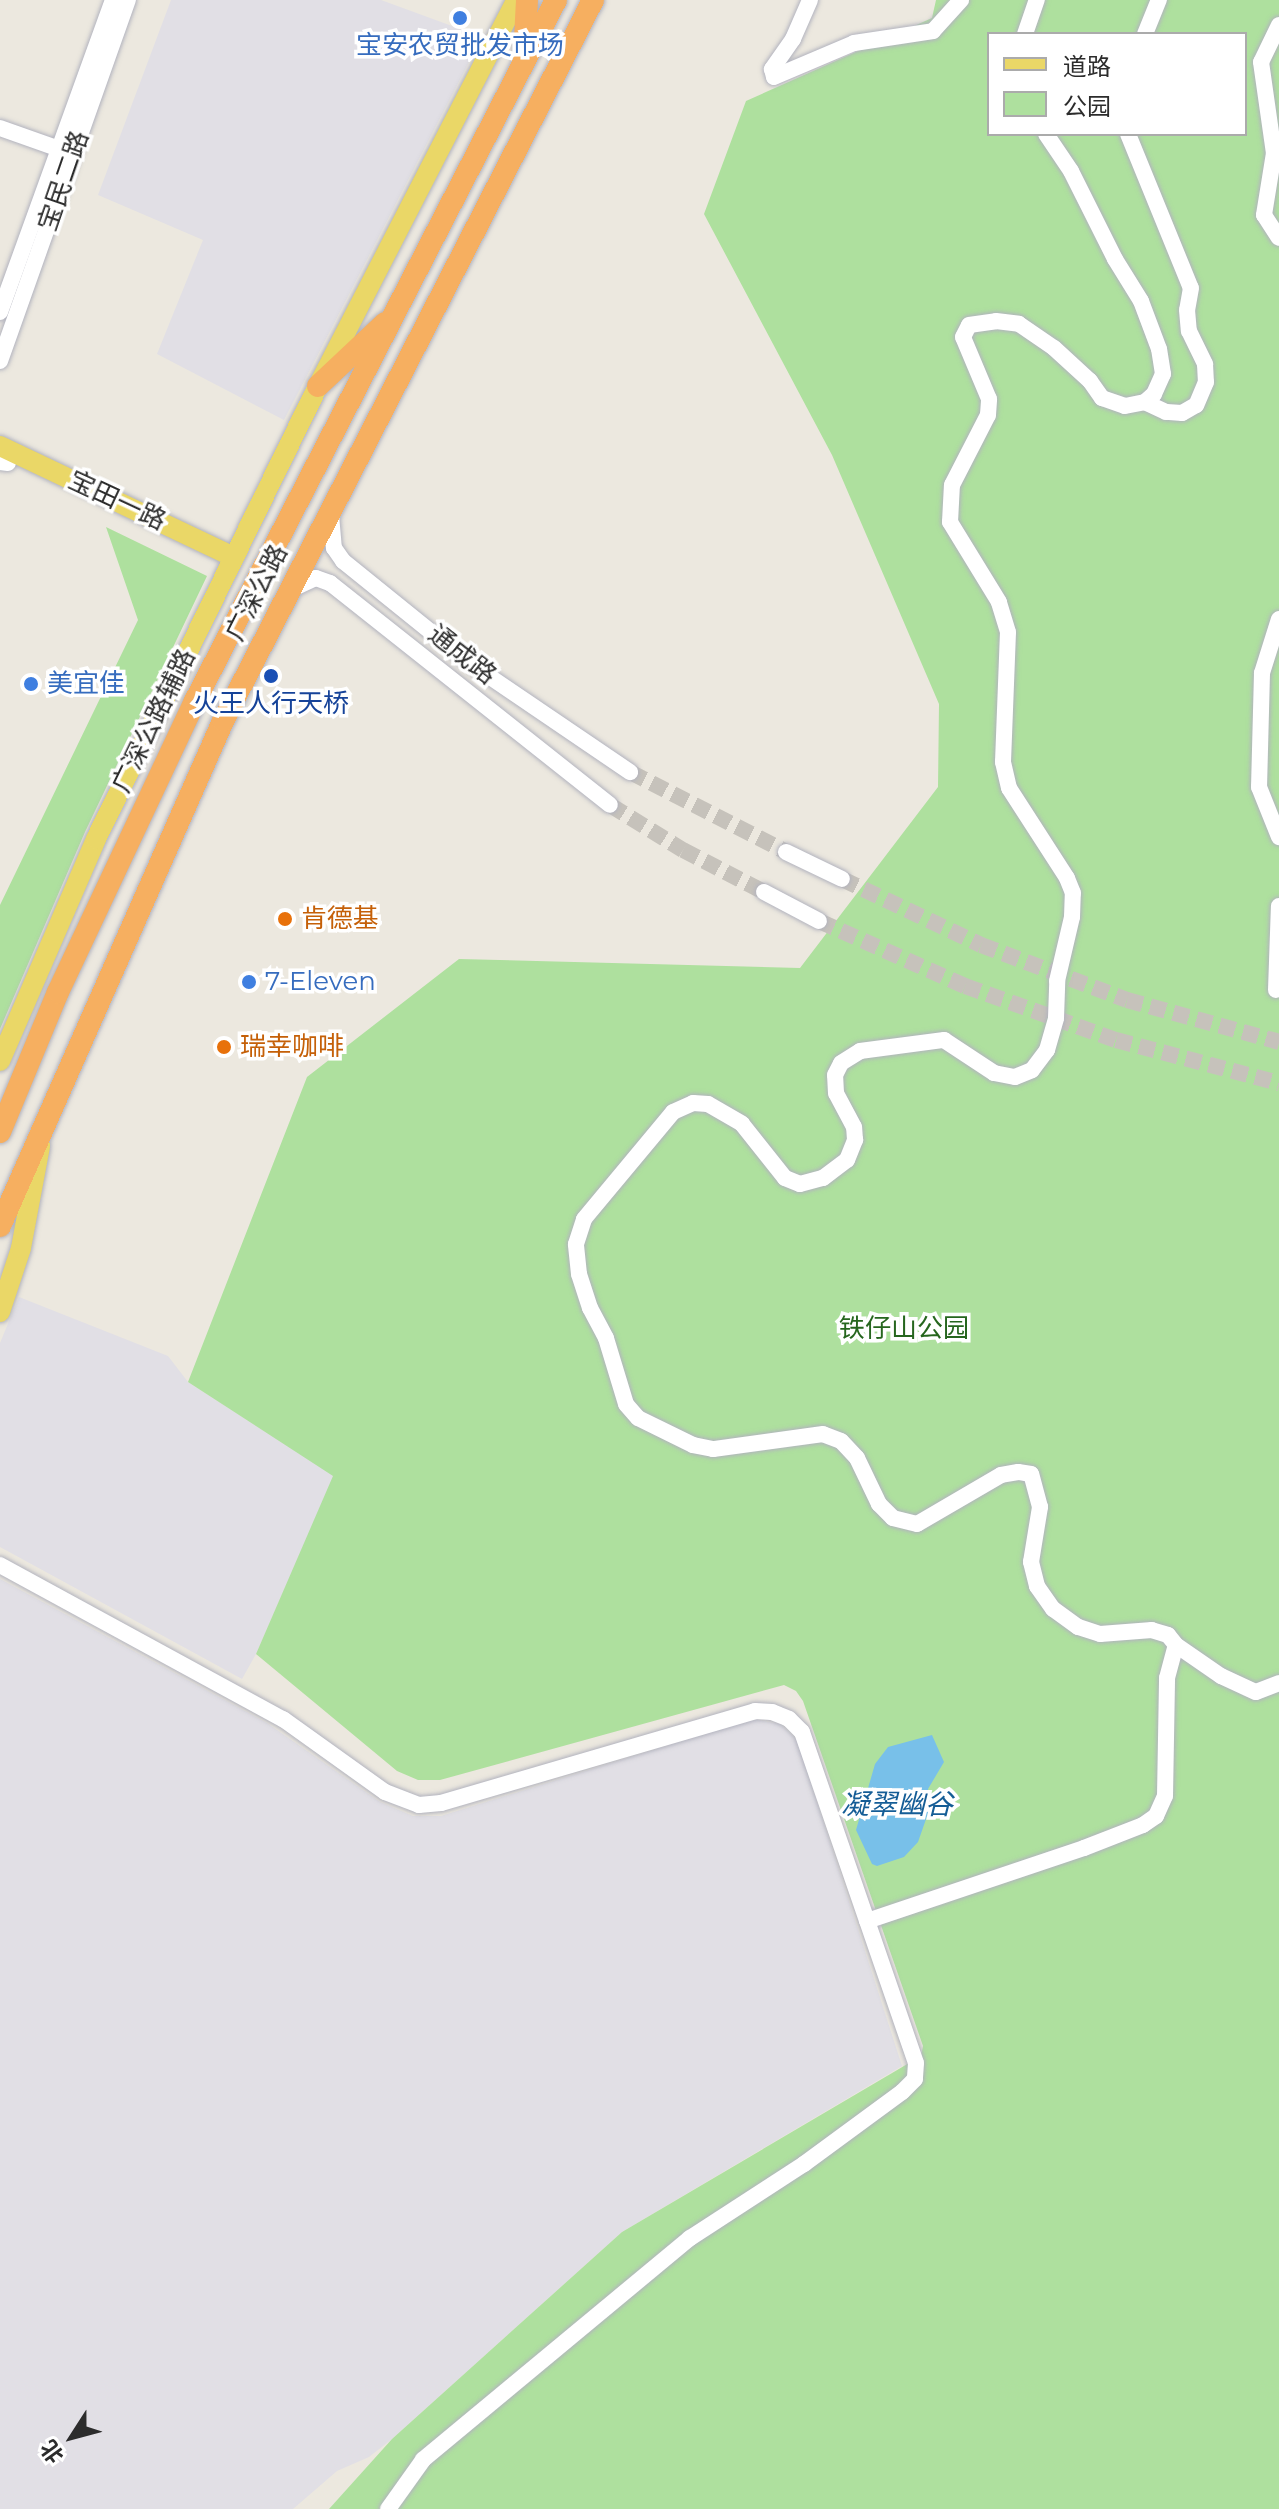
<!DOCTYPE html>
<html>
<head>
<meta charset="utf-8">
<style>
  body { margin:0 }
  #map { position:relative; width:1279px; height:2509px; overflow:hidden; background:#ece8df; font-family:Montserrat,"Noto Sans SC",sans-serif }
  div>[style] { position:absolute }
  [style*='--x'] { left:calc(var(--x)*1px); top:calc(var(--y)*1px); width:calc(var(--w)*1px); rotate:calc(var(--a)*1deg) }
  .industrial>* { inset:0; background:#e1dfe5 }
  .green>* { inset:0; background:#aee09e }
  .water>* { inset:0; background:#78c0e9 }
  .minor-tunnel>* { height:16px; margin-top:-8px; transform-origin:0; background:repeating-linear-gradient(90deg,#c6c2bb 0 16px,transparent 0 24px) }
  .roads { filter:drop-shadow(0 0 2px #b2b3be) drop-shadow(0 0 2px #b2b3be) }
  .minor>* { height:16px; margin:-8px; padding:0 8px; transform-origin:8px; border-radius:8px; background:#fff }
  .major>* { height:20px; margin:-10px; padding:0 10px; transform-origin:10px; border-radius:10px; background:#ead767 }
  .highway>* { height:22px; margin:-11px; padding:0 11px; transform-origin:11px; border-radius:11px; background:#f6af60 }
  .dots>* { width:22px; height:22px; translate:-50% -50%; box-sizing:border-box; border:4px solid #fff; border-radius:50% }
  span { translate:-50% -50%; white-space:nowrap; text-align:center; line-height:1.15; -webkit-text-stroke:7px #fff; paint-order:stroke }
  .shop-label { font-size:26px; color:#366cbe }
  .left { translate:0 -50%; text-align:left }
  .street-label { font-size:26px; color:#2c2c2c }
  .transit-label { font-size:26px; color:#164399 }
  .food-label { font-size:26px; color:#c56008 }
  .park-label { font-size:26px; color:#26661e }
  .water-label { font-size:28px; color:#155d96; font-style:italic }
  .legend { position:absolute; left:987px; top:32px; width:260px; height:104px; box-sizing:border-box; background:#fff; border:2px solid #ababab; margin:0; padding:10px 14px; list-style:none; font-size:24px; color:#2c2c2c }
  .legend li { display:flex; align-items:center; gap:16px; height:40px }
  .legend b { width:40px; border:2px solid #ababab }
  .north { position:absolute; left:32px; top:2397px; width:80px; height:80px; -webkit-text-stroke:6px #fff; paint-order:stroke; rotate:234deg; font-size:22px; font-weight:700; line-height:32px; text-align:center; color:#2c2c2c }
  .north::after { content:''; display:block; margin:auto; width:28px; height:36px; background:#2c2c2c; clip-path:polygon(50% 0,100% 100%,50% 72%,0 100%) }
</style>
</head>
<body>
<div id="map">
  <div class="industrial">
    <i style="clip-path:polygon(171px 0,381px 0,482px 37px,284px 420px,157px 354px,203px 240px,98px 195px)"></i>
    <i style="clip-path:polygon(19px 1297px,168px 1356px,188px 1382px,334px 1476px,256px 1654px,242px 1679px,0 1547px,0 1343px)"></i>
    <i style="clip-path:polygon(0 1579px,267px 1723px,380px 1802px,413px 1816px,441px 1816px,753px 1719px,780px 1724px,797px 1740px,902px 2066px,622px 2232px,392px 2439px,369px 2457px,337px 2471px,293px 2509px,0 2509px)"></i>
  </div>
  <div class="green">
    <i style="clip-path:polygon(evenodd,936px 0,1279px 0,1279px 2509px,329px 2509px,392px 2439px,622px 2232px,921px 2056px,923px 2046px,803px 1701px,796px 1691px,784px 1685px,440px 1780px,418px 1780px,397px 1771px,256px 1654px,333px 1476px,188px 1382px,307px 1077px,459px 959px,800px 968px,938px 787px,939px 704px,832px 455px,704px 214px,746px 101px,932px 18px,936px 0,989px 34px,1245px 34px,1245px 134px,989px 134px,989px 34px)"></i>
    <i style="clip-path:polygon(106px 527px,207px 576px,85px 832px,0 1029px,0 905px,138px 620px)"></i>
  </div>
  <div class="water">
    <i style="clip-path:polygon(932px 1735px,944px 1762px,928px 1789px,931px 1805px,918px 1842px,904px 1857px,877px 1866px,872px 1864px,856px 1830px,875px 1764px,888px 1747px)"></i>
  </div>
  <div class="minor-tunnel">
    <i style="--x:630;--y:772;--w:175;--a:27.1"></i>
    <i style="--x:610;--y:805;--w:86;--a:31.7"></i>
    <i style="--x:683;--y:850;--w:91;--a:27.4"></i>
    <i style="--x:842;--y:879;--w:154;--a:25.4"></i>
    <i style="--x:981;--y:945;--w:156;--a:20.6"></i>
    <i style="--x:1127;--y:1000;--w:158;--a:15.4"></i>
    <i style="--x:819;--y:921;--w:160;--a:24"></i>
    <i style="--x:965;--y:986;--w:160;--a:19.7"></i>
    <i style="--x:1116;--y:1040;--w:169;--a:14.8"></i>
  </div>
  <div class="roads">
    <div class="minor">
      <i style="--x:810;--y:0;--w:43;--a:113.6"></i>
      <i style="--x:793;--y:39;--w:37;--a:125"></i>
      <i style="--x:772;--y:69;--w:8;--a:76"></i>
      <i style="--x:774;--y:77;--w:87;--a:-23"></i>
      <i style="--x:854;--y:43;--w:80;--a:-8.6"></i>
      <i style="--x:933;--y:31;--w:42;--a:-47.9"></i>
      <i style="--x:1279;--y:25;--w:41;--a:115.9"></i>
      <i style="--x:1261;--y:62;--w:92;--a:81.9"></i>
      <i style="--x:1274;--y:153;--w:63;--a:99.2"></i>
      <i style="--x:1264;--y:215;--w:27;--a:57"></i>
      <i style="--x:1025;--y:34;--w:36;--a:-71"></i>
      <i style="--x:1145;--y:34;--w:37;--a:-68"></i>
      <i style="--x:0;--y:128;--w:66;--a:19.5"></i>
      <i style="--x:1128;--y:134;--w:166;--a:67.8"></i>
      <i style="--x:1191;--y:288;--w:22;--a:100"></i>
      <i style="--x:1187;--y:310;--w:21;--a:85"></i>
      <i style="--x:1189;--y:331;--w:37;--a:64"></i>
      <i style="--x:1205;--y:364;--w:18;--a:87"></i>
      <i style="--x:1206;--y:382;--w:25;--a:113"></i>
      <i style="--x:1196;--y:405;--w:16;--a:150"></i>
      <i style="--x:1182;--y:413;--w:16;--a:-176"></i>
      <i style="--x:1166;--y:412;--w:23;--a:-155"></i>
      <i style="--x:0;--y:312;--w:332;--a:-70.1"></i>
      <i style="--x:0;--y:361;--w:383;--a:-70.5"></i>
      <i style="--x:0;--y:462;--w:8;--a:7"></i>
      <i style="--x:331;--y:515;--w:33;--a:85"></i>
      <i style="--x:334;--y:548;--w:16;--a:55"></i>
      <i style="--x:343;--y:561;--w:161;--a:38.9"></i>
      <i style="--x:468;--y:662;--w:196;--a:34.2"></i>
      <i style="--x:292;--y:589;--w:26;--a:-25"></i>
      <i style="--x:316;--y:578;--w:15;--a:20"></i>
      <i style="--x:330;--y:583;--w:357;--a:38.4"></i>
      <i style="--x:1279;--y:619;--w:57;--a:107.5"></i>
      <i style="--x:1262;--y:673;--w:114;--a:91.5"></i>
      <i style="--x:1259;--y:787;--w:54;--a:68.2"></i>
      <i style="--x:786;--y:852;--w:62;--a:25.7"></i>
      <i style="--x:764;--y:892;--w:62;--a:27.8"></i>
      <i style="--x:1276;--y:990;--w:84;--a:-88"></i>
      <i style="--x:0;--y:1565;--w:322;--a:28.6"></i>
      <i style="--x:283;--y:1719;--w:125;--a:35.6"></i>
      <i style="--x:385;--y:1792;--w:36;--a:21"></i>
      <i style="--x:419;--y:1805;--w:22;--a:-5"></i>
      <i style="--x:441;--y:1803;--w:327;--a:-16.3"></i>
      <i style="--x:755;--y:1711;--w:17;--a:3"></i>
      <i style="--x:772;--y:1712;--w:18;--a:22"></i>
      <i style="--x:789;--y:1719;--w:18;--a:45"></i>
      <i style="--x:802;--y:1732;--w:350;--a:71"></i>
      <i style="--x:916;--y:2063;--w:16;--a:94"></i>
      <i style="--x:915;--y:2079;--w:18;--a:135"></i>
      <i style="--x:902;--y:2092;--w:122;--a:143.7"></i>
      <i style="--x:804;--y:2164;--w:136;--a:147"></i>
      <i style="--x:690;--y:2238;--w:347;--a:140.3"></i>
      <i style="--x:423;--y:2460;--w:60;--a:125.5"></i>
      <i style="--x:1176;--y:1645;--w:55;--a:34.6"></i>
      <i style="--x:1221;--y:1676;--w:38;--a:25"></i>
      <i style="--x:1256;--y:1692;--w:25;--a:-21"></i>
      <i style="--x:867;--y:1921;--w:229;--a:-18.6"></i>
      <i style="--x:1084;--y:1848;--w:63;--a:-21.3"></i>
      <i style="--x:1143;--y:1825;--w:16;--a:-35"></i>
      <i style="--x:1156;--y:1816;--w:22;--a:-66"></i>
      <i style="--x:1165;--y:1796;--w:118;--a:-89"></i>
      <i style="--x:1167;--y:1678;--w:34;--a:-75"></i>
      <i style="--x:1176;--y:1645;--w:13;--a:-129"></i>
      <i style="--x:1168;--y:1635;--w:17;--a:-163"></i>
      <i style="--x:1152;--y:1630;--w:52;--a:175.6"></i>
      <i style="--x:1100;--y:1634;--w:23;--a:-162"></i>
      <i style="--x:1078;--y:1627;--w:31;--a:-144"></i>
      <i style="--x:1053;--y:1609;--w:28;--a:-125"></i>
      <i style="--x:1037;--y:1586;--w:25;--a:-104"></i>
      <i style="--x:1031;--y:1562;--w:56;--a:-80.7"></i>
      <i style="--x:1040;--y:1507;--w:34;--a:-105"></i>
      <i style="--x:1031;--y:1474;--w:13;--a:-171"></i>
      <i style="--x:1018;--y:1472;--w:17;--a:170"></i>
      <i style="--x:1001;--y:1475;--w:97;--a:149.7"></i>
      <i style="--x:917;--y:1524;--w:25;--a:-166"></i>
      <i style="--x:893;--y:1518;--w:20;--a:-135"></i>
      <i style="--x:879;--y:1504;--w:51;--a:-115.6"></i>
      <i style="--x:857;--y:1458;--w:23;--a:-133"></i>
      <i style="--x:841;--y:1441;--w:19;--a:-159"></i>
      <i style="--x:823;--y:1434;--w:111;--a:172.2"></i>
      <i style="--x:713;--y:1449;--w:20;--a:-169"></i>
      <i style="--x:693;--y:1445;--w:61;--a:-153.9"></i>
      <i style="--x:638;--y:1418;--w:18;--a:-131"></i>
      <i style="--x:626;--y:1404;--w:69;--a:-106.9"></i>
      <i style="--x:606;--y:1338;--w:34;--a:-118"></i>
      <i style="--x:590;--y:1308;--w:36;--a:-108"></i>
      <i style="--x:579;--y:1274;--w:30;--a:-96"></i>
      <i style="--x:576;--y:1244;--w:26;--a:-72"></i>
      <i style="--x:584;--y:1219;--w:139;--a:-50.2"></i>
      <i style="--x:673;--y:1112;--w:22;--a:-24"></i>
      <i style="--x:693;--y:1103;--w:15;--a:4"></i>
      <i style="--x:708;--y:1104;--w:39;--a:30"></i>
      <i style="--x:742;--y:1124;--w:69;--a:51.5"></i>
      <i style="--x:785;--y:1178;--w:16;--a:22"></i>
      <i style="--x:800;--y:1184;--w:24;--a:-15"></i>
      <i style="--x:823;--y:1178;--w:30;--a:-37"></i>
      <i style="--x:847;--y:1160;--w:22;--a:-68"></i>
      <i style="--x:855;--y:1140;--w:13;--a:-94"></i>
      <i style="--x:854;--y:1127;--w:38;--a:-118"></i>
      <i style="--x:836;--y:1093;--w:18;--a:-93"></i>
      <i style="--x:835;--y:1075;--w:13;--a:-63"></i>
      <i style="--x:841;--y:1063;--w:22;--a:-32"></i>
      <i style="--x:860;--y:1051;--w:85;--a:-7.5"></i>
      <i style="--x:944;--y:1040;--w:60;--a:33.4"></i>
      <i style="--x:994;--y:1073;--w:21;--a:11"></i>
      <i style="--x:1015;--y:1077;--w:18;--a:-22"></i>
      <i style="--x:1032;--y:1070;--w:25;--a:-53"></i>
      <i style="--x:1047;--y:1050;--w:33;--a:-74"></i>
      <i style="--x:1056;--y:1018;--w:37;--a:-88"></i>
      <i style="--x:1057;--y:981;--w:66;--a:-76.8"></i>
      <i style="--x:1072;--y:917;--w:24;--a:-88"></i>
      <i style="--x:1073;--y:893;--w:16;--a:-112"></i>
      <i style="--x:1067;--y:878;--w:107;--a:-122.8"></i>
      <i style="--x:1009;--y:788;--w:27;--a:-103"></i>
      <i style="--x:1003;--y:762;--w:130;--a:-87.8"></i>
      <i style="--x:1008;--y:632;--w:31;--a:-107"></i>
      <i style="--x:999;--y:602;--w:94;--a:-121.5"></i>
      <i style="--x:950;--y:522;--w:37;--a:-87"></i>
      <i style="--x:952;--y:485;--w:79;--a:-62.8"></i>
      <i style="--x:988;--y:415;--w:16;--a:-86"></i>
      <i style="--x:989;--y:399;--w:67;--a:-112.8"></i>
      <i style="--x:963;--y:337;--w:13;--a:-63"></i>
      <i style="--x:969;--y:325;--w:27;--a:-8"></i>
      <i style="--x:996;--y:321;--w:23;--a:7"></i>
      <i style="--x:1019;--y:324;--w:42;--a:34.4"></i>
      <i style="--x:1054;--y:348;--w:49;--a:42.5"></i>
      <i style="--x:1090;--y:381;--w:21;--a:55"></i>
      <i style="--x:1102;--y:398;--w:24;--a:19"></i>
      <i style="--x:1125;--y:406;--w:20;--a:-11"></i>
      <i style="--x:1145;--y:402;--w:12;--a:-42"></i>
      <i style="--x:1154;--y:394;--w:22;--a:-66"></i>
      <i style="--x:1163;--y:374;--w:25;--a:-99"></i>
      <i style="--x:1159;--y:349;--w:51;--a:-110.6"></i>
      <i style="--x:1141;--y:301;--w:49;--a:-121.8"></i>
      <i style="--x:1115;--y:259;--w:98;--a:-116.6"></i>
      <i style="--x:1071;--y:171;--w:45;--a:-124"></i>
    </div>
    <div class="major">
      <i style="--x:0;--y:446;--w:259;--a:25.4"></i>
      <i style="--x:0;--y:1061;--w:242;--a:-66.6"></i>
      <i style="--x:96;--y:839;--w:504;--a:-63.89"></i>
      <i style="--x:318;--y:386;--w:434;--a:-62.8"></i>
      <i style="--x:0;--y:1312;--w:67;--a:-71.8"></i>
      <i style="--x:21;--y:1248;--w:104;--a:-79.4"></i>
    </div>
    <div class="highway">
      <i style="--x:524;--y:59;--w:59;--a:-87.1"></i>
      <i style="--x:318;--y:386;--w:92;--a:-43.2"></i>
      <i style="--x:0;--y:1132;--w:152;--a:-67.5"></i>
      <i style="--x:58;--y:992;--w:322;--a:-64.8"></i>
      <i style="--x:195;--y:701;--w:788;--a:-62.75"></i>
      <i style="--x:0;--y:1226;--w:552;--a:-66.17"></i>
      <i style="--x:223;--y:721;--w:810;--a:-62.83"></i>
    </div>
  </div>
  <div class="dots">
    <i style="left:460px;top:18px;background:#3f7fe0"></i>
    <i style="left:271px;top:676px;background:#1a4fb4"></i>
    <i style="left:31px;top:684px;background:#3f7fe0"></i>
    <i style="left:285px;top:919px;background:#e8710a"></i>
    <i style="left:249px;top:982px;background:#3f7fe0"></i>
    <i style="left:224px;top:1047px;background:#e8710a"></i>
  </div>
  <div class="shop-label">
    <span style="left:460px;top:46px">宝安农贸批发市场</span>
    <span class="left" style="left:47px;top:684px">美宜佳</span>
    <span class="left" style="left:265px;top:982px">7-Eleven</span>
  </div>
  <div class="street-label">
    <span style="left:64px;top:181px;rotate:-71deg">宝民二路</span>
    <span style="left:117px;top:501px;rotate:25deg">宝田一路</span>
    <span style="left:257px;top:593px;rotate:-63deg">广深公路</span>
    <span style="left:462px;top:655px;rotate:38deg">通成路</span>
    <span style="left:154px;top:721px;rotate:-64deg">广深公路辅路</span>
  </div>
  <div class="transit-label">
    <span style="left:271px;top:704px">火王人行天桥</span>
  </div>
  <div class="food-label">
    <span class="left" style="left:301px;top:919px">肯德基</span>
    <span class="left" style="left:240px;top:1047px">瑞幸咖啡</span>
  </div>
  <div class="park-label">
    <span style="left:904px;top:1329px">铁仔山公园</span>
  </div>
  <div class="water-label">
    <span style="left:897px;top:1804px">凝翠幽谷</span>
  </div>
  <ul class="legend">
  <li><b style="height:10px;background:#ead767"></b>道路</li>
  <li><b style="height:22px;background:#aee09e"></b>公园</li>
  </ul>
  <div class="north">北</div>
</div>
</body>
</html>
